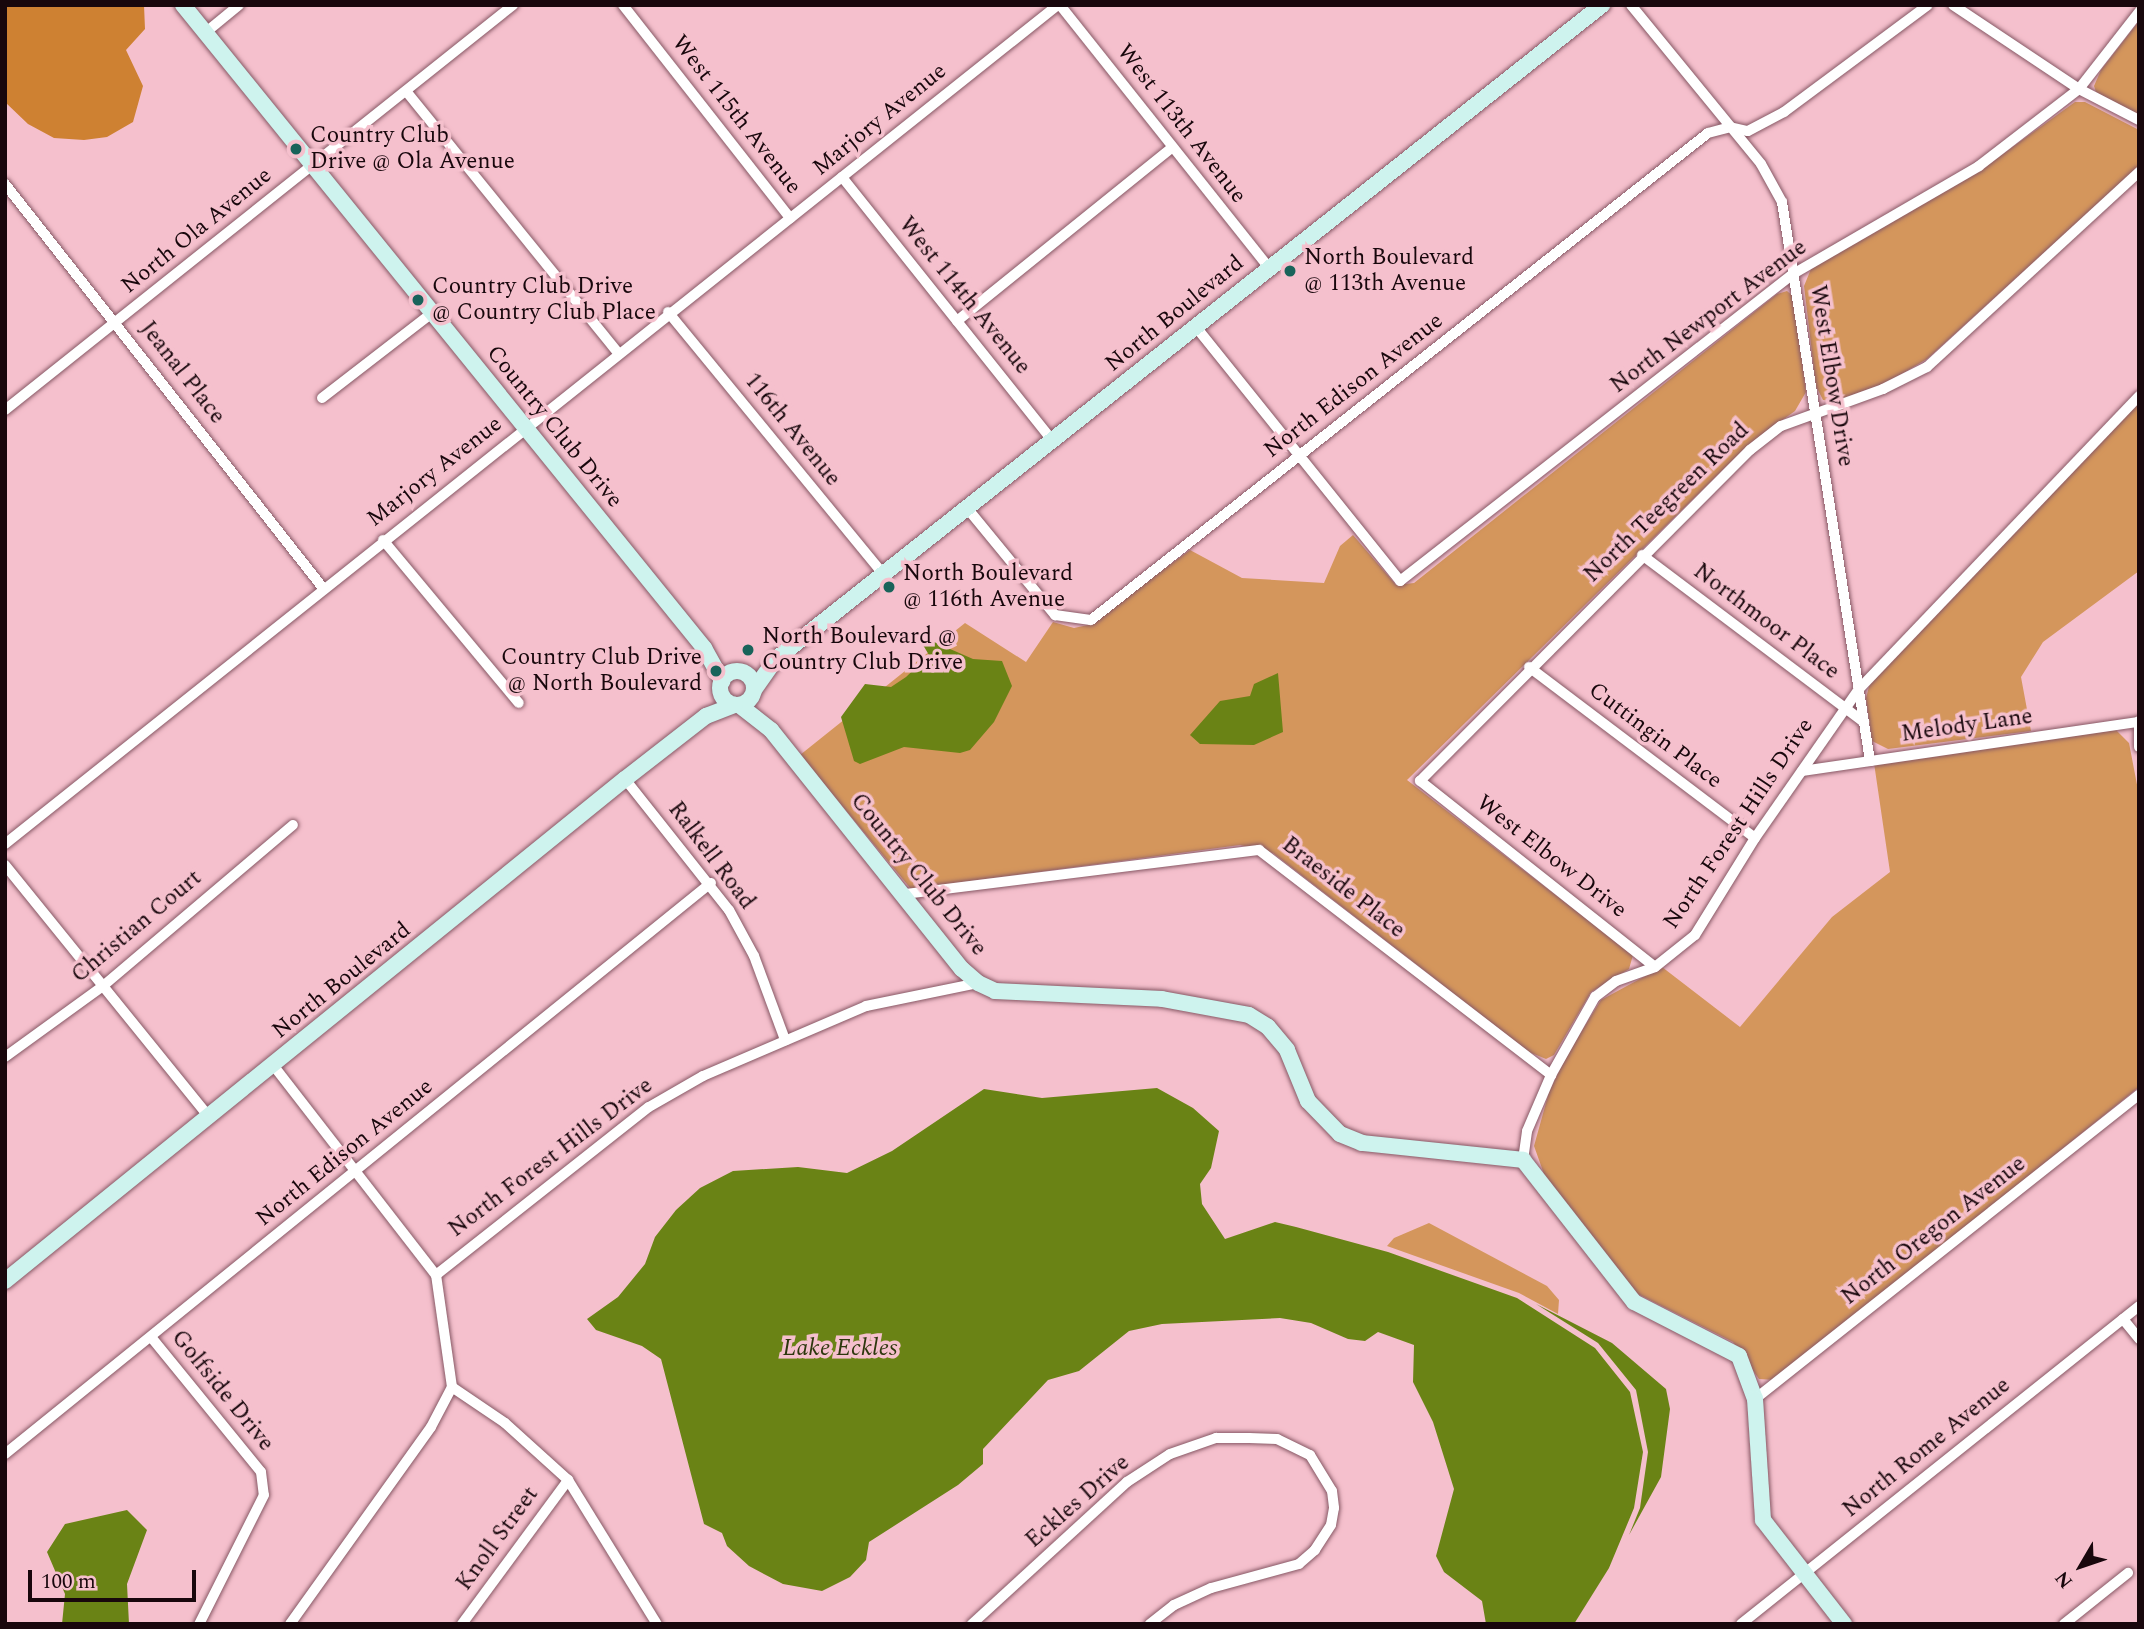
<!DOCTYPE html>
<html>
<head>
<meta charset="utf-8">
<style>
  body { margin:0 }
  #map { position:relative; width:2144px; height:1629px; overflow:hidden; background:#f5c0cd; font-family:Spectral,serif }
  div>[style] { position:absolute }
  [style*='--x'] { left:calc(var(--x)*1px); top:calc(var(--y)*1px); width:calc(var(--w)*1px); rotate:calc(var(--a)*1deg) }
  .green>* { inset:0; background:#d4965c }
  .forest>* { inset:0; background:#ce8132 }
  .water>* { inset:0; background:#6a8315 }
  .roads { filter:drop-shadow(0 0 2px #875865) drop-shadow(0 0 2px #875865) }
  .street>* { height:10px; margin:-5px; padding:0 5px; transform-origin:5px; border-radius:5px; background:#fff }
  .secondary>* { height:16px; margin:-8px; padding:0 8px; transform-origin:8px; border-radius:8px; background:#cef3ee }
  .secondary>.ring { margin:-8px; padding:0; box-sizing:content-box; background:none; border:16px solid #cef3ee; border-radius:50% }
  .dots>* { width:19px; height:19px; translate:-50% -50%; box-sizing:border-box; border:4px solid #f5c0cd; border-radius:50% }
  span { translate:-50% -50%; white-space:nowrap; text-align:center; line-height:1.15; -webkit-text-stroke:7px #f5c0cd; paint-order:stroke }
  .street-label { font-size:23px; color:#18070c }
  .poi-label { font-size:23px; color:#18070c }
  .left { translate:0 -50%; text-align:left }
  .right { translate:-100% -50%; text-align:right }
  .water-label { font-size:24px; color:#2d370d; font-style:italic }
  .frame { position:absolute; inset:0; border:7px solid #18070c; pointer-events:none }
  .north { position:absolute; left:2046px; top:1531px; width:70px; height:70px; -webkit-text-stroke:5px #f5c0cd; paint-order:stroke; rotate:231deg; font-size:19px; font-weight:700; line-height:28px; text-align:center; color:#18070c }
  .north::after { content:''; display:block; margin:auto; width:24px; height:32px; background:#18070c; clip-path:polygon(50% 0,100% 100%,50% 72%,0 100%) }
  .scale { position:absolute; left:28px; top:1570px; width:168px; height:32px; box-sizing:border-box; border:4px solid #18070c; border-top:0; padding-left:9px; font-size:21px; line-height:24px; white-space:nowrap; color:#18070c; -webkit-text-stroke:5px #f5c0cd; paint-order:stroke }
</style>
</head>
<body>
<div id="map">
  <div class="green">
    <i style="clip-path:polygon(2139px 21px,2139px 117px,2096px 92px,2094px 86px,2101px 70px)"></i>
    <i style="clip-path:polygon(2075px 102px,2085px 102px,2139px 130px,2139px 167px,1927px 359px,1886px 383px,1835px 401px,1823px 400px,1816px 386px,1804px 286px,1811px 269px,1985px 167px)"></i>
    <i style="clip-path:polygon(1787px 291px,1794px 297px,1806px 392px,1795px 411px,1749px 444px,1407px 780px,1633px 955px,1629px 969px,1591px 992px,1554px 1055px,1546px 1059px,1529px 1052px,1273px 853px,1240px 845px,911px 889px,800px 755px,965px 623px,1026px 662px,1053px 622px,1074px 628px,1088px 625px,1190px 550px,1242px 578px,1324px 583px,1340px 546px,1353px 535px,1396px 585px,1414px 583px,1777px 294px)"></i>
    <i style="clip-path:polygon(2139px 402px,2139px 571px,2043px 642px,2021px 677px,2031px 731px,1888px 749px,1872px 741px,1866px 698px,1870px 683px)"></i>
    <i style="clip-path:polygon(2116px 730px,2129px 743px,2139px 795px,2139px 1087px,1775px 1380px,1759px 1379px,1733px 1342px,1636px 1293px,1549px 1188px,1534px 1146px,1549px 1092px,1568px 1053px,1601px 1000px,1662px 967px,1740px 1027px,1832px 917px,1890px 872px,1874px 763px)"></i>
    <i style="clip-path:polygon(1429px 1223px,1547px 1286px,1559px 1300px,1558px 1314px,1519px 1293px,1387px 1246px,1394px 1238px)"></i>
  </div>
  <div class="forest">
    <i style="clip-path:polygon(5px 5px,144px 5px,145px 29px,126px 50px,143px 86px,133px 122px,107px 137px,84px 140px,54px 138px,28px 124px,5px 102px)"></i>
  </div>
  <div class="water">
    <i style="clip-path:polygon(925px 638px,973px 659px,1002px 661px,1012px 686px,994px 722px,970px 750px,960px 753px,904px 747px,860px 764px,854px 761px,841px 717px,865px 684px,891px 687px,906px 677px,929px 655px,923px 645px)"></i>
    <i style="clip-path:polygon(1278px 673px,1283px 732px,1254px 745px,1200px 744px,1190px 735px,1220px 701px,1250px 696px,1254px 684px)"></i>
    <i style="clip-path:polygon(1157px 1088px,1193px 1108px,1219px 1131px,1211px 1168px,1200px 1184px,1202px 1204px,1225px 1239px,1275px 1222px,1296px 1227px,1388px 1252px,1517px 1298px,1595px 1348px,1630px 1392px,1643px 1452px,1634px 1508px,1609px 1568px,1574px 1624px,1486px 1624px,1482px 1601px,1444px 1572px,1436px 1556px,1454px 1489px,1433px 1422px,1413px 1382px,1414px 1345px,1378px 1332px,1365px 1341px,1348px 1339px,1311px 1323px,1280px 1318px,1162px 1324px,1129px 1331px,1079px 1371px,1048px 1380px,983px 1449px,983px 1464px,958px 1485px,869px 1542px,866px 1560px,850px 1577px,822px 1591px,783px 1584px,749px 1566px,727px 1546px,722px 1533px,704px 1524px,661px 1359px,642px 1346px,596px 1330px,587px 1319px,618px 1297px,645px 1264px,655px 1237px,676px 1210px,700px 1188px,733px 1171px,798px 1167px,847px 1173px,892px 1151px,984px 1089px,1042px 1098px)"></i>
    <i style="clip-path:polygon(1536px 1304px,1612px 1343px,1666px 1389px,1670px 1409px,1661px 1477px,1629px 1535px,1640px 1508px,1648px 1452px,1636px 1390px,1598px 1343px)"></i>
    <i style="clip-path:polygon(127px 1510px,147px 1530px,127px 1584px,129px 1624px,62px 1624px,65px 1594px,47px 1552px,65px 1524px)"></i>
  </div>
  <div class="roads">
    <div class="street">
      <i style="--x:623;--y:5;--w:271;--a:51.9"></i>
      <i style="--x:1060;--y:5;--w:336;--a:51.5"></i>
      <i style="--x:1631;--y:5;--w:205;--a:50.7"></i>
      <i style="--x:1761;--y:164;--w:43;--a:61.1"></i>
      <i style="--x:1782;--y:202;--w:566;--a:81.05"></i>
      <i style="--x:1953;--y:5;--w:151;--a:33.7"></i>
      <i style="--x:2079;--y:89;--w:68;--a:27.3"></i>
      <i style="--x:205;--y:33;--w:44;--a:-39.5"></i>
      <i style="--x:406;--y:91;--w:336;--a:51"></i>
      <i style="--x:842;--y:177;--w:337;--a:51.4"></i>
      <i style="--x:5;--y:184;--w:514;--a:51.79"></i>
      <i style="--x:668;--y:312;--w:339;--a:50.6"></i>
      <i style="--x:957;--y:321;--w:277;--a:-38.9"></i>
      <i style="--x:1196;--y:327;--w:326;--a:51.2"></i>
      <i style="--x:1400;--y:581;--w:499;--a:-38"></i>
      <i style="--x:1793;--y:274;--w:215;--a:-30.1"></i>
      <i style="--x:1979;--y:166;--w:126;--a:-37.6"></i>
      <i style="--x:2079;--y:89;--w:98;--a:-52.1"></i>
      <i style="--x:322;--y:398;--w:139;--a:-37.7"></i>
      <i style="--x:5;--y:410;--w:650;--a:-38.56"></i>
      <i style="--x:967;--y:508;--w:139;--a:50.6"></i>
      <i style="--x:1055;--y:615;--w:36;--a:8"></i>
      <i style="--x:1091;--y:620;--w:786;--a:-38.28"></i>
      <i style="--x:1708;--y:133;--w:23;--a:-15"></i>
      <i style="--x:1730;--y:127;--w:18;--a:13"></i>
      <i style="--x:1748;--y:131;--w:41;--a:-27.8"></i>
      <i style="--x:1784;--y:112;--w:179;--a:-36.6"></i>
      <i style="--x:383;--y:540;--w:212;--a:50.2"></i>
      <i style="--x:1642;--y:555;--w:278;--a:37"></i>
      <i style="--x:1529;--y:667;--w:283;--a:37.1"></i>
      <i style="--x:2139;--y:721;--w:26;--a:90"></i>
      <i style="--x:1802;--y:771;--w:340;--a:-8.3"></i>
      <i style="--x:625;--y:779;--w:167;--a:51.6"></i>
      <i style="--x:729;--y:910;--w:52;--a:61.5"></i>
      <i style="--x:754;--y:956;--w:90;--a:69.7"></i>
      <i style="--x:5;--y:844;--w:1346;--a:-38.55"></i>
      <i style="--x:5;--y:865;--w:323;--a:51"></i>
      <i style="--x:905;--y:894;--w:357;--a:-7.1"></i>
      <i style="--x:1259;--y:850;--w:369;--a:37.6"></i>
      <i style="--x:1655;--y:967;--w:300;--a:-141.6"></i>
      <i style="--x:1420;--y:781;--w:467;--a:-45.1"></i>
      <i style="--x:1750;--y:450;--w:39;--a:-38"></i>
      <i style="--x:1781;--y:426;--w:109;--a:-19.9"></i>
      <i style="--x:1883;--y:389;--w:49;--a:-26.6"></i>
      <i style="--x:1927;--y:367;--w:288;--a:-42.6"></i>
      <i style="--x:5;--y:1057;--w:121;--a:-35.9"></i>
      <i style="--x:103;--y:986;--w:249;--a:-40.3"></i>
      <i style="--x:273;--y:1065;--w:266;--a:52.2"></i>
      <i style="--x:1523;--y:1160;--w:29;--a:-82"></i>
      <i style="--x:1527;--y:1131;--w:61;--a:-66.8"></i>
      <i style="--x:1551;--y:1075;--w:90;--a:-60.6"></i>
      <i style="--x:1595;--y:997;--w:26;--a:-37"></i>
      <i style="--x:1616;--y:981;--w:41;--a:-19.7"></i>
      <i style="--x:1655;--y:967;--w:51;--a:-38.7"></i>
      <i style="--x:1695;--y:935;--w:114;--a:-58.3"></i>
      <i style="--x:1755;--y:838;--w:182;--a:-55.1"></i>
      <i style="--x:1859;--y:689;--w:405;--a:-46.3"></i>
      <i style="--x:2123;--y:1319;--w:26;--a:51"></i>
      <i style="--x:151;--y:1337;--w:174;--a:50.8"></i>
      <i style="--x:261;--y:1472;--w:23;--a:83"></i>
      <i style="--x:264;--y:1495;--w:144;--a:116.7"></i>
      <i style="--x:452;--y:1387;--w:64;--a:34.2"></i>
      <i style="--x:505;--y:1423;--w:85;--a:42.1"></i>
      <i style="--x:568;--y:1480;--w:169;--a:58.3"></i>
      <i style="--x:1755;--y:1399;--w:490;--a:-38.4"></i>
      <i style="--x:5;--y:1454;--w:908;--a:-38.97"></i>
      <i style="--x:290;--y:1624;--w:242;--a:-54.4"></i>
      <i style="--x:431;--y:1427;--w:45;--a:-62.3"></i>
      <i style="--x:452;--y:1387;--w:113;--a:-98.1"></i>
      <i style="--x:436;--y:1275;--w:271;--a:-38.3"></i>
      <i style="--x:649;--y:1107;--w:62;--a:-29.9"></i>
      <i style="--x:703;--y:1076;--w:177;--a:-23.2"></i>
      <i style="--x:866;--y:1006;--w:114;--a:-11.6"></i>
      <i style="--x:462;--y:1624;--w:179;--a:-53.6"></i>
      <i style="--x:972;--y:1624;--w:210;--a:-42.5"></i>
      <i style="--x:1127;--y:1482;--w:51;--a:-33.1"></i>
      <i style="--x:1170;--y:1454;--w:49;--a:-19.2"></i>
      <i style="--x:1216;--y:1438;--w:33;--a:0"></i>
      <i style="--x:1249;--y:1438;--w:28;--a:2"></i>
      <i style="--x:1277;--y:1439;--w:37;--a:26"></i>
      <i style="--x:1310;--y:1455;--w:42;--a:58.6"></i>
      <i style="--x:1332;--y:1491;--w:17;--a:83"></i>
      <i style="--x:1334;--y:1508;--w:17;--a:100"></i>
      <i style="--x:1331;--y:1525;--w:30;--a:123"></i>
      <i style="--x:1315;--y:1550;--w:21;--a:139"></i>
      <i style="--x:1299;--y:1564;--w:91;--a:164.7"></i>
      <i style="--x:1211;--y:1588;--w:41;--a:155.3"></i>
      <i style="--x:1174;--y:1605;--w:31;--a:142"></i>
      <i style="--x:1741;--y:1624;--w:509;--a:-38.62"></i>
      <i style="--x:2064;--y:1624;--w:82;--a:-38.6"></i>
    </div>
    <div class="secondary">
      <i style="--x:183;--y:5;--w:828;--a:50.98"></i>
      <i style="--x:704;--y:648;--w:38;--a:61"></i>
      <i class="ring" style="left:720px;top:671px;width:18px;height:18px"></i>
      <i style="--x:754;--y:690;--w:38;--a:-55"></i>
      <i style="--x:776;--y:659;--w:1054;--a:-38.37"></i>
      <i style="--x:739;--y:705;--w:41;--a:38"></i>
      <i style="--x:771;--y:730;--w:306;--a:51.4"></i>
      <i style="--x:962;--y:969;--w:21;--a:41"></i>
      <i style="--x:978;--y:983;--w:19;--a:25"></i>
      <i style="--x:995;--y:991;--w:167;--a:2.7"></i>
      <i style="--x:1162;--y:999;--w:88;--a:10.4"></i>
      <i style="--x:1249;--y:1015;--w:22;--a:32"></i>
      <i style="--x:1268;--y:1027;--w:30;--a:50"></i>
      <i style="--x:1287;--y:1050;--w:55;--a:67.6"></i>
      <i style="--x:1308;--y:1101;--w:46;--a:45.9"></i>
      <i style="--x:1340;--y:1134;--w:24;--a:22"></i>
      <i style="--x:1362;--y:1143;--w:162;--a:6"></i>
      <i style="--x:1523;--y:1160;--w:180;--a:52"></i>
      <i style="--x:1634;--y:1302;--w:118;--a:27.2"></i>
      <i style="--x:1739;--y:1356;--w:46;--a:69.6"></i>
      <i style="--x:1755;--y:1399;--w:121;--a:86.2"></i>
      <i style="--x:1763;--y:1520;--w:132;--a:52.1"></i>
      <i style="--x:5;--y:1281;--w:798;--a:-39"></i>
      <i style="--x:625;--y:779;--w:103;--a:-37.9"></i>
      <i style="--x:706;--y:716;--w:31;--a:-21"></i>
    </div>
  </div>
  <div class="dots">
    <i style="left:296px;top:149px;background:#19635a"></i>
    <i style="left:1290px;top:271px;background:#19635a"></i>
    <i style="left:418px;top:300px;background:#19635a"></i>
    <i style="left:889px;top:587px;background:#19635a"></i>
    <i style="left:748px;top:650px;background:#19635a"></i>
    <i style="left:716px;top:671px;background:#19635a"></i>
  </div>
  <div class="street-label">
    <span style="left:736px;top:115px;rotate:52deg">West 115th Avenue</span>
    <span style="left:880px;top:120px;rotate:-39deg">Marjory Avenue</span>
    <span style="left:1181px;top:124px;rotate:52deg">West 113th Avenue</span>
    <span style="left:197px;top:231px;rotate:-39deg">North Ola Avenue</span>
    <span style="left:964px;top:296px;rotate:51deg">West 114th Avenue</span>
    <span style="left:1175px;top:314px;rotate:-39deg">North Boulevard</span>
    <span style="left:1709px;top:317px;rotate:-37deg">North Newport Avenue</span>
    <span style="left:182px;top:373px;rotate:52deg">Jeanal Place</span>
    <span style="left:1831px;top:376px;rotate:81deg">West Elbow Drive</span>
    <span style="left:1354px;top:386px;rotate:-38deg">North Edison Avenue</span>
    <span style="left:554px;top:427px;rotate:51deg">Country Club Drive</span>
    <span style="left:792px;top:430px;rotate:51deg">116th Avenue</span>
    <span style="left:435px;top:472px;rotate:-38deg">Marjory Avenue</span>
    <span style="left:1667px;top:503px;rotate:-44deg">North Teegreen Road</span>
    <span style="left:1766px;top:622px;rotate:37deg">Northmoor Place</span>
    <span style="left:1967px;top:726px;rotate:-8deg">Melody Lane</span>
    <span style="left:1655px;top:736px;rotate:37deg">Cuttingin Place</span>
    <span style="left:1739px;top:824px;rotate:-56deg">North Forest Hills Drive</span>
    <span style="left:711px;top:856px;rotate:53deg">Ralkell Road</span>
    <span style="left:1551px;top:857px;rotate:38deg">West Elbow Drive</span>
    <span style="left:918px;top:875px;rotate:51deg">Country Club Drive</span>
    <span style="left:1343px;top:888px;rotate:38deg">Braeside Place</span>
    <span style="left:137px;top:927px;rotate:-40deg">Christian Court</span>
    <span style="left:342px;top:981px;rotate:-39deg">North Boulevard</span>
    <span style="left:345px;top:1153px;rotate:-39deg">North Edison Avenue</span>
    <span style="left:551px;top:1158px;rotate:-37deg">North Forest Hills Drive</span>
    <span style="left:1934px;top:1231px;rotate:-38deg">North Oregon Avenue</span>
    <span style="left:222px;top:1391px;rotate:51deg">Golfside Drive</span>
    <span style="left:1927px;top:1448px;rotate:-39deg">North Rome Avenue</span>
    <span style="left:1078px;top:1502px;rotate:-41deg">Eckles Drive</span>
    <span style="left:498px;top:1539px;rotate:-54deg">Knoll Street</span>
  </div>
  <div class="poi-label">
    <span class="left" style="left:310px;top:149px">Country Club<br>Drive @ Ola Avenue</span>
    <span class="left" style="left:1304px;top:271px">North Boulevard<br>@ 113th Avenue</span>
    <span class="left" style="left:432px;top:300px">Country Club Drive<br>@ Country Club Place</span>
    <span class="left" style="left:903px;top:587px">North Boulevard<br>@ 116th Avenue</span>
    <span class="left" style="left:762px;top:650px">North Boulevard @<br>Country Club Drive</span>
    <span class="right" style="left:702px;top:671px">Country Club Drive<br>@ North Boulevard</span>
  </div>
  <div class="water-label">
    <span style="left:840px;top:1349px">Lake Eckles</span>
  </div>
  <div class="frame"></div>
  <div class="north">N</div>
  <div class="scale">100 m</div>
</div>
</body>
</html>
